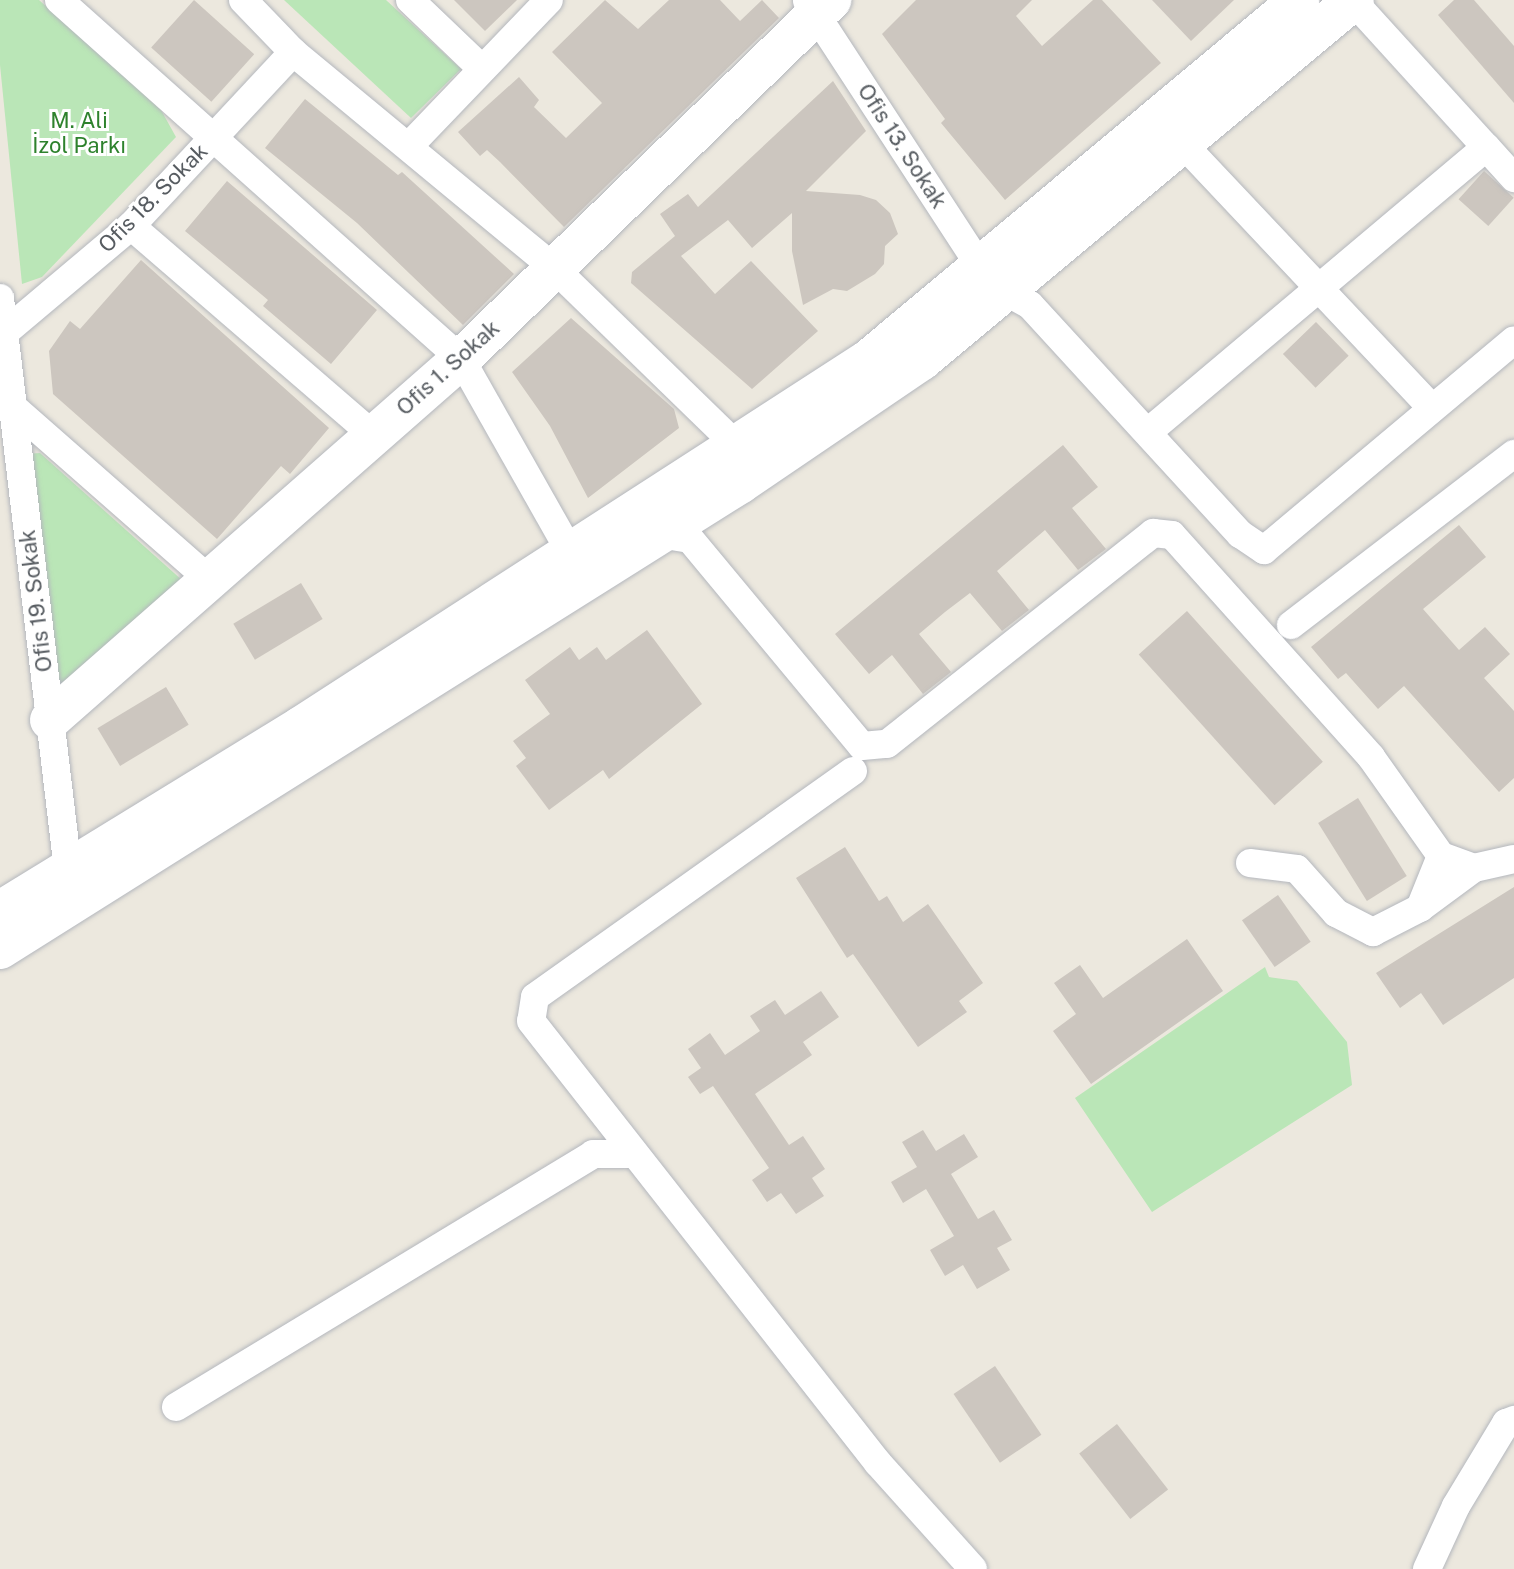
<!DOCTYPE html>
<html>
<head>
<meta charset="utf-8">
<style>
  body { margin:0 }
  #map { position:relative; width:1514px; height:1569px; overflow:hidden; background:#ece8de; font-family:"Public Sans",sans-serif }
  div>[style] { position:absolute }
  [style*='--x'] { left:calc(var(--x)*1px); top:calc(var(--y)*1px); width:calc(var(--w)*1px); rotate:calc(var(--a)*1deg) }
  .green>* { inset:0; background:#bae6b7 }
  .building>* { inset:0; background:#ccc6bf; transform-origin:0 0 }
  .roads { filter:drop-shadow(0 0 2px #b4b7bd) drop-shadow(0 0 2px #b4b7bd) }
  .street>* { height:28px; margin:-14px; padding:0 14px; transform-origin:14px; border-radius:14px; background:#fff }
  .secondary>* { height:40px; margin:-20px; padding:0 20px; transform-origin:20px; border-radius:20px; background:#fff }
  span { translate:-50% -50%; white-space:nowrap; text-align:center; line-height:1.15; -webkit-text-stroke:6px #fff; paint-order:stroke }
  .park-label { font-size:22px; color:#2e822d }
  .street-label { font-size:22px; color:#575c61 }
</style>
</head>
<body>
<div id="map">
  <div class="green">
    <i style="clip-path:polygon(0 0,39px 0,161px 110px,176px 137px,42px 277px,22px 284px,0 65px)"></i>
    <i style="clip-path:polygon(284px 0,386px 0,461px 69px,411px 118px)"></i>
    <i style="clip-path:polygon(40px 453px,183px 581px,62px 686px,53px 688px,25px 454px)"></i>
    <i style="clip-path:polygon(1265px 967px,1269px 977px,1297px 981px,1347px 1042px,1352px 1085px,1152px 1212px,1075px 1098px)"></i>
  </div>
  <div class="building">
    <i style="left:194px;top:0;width:81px;height:64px;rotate:42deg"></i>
    <i style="clip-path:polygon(454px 0,517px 0,485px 31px)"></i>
    <i style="clip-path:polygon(605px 0,638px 29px,669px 0,720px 0,740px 21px,762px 0,779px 18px,564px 227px,500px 162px,487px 150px,480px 156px,458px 132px,519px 77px,539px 100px,534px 107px,566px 138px,602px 103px,552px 52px)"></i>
    <i style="clip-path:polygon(916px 0,1032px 0,1016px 16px,1042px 46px,1093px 0,1102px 0,1161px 63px,1005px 200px,941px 123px,945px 119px,882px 34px)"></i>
    <i style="clip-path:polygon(1152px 0,1234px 0,1191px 41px)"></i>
    <i style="clip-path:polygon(1454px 0,1474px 0,1514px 46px,1514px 103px,1438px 15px)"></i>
    <i style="clip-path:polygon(833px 81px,866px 131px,806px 191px,860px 195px,876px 200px,890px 213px,898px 234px,885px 246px,884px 264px,875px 274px,847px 291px,833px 289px,803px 305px,792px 251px,792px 213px,752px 248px,728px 220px,681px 256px,715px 294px,751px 261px,818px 331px,752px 389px,631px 283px,632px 272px,675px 236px,660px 214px,688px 194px,698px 207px)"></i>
    <i style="clip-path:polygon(305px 99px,398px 175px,402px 172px,514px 274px,463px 325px,357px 223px,265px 148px)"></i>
    <i style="left:1484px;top:171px;width:40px;height:38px;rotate:42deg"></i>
    <i style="clip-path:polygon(227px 181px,377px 310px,331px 364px,263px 306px,268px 300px,185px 231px)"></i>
    <i style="clip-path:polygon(141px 260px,329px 428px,290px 474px,281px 466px,217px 539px,53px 394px,49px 351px,70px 321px,80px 329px)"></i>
    <i style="clip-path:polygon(571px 318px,674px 409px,679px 428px,588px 498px,550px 426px,512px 372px)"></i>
    <i style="left:1316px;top:322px;width:47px;height:46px;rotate:46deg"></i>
    <i style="clip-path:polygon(1063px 445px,1098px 487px,1072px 508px,1106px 549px,1078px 570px,1045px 530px,997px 571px,1029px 610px,1002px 631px,970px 593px,945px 612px,919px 634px,951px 672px,923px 694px,892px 655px,869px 674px,835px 634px)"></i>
    <i style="clip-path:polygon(1459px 525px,1486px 557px,1423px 609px,1459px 650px,1485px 627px,1510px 654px,1484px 678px,1514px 711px,1514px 778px,1499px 792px,1404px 686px,1378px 709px,1346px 673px,1338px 679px,1311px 647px)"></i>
    <i style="left:301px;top:583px;width:42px;height:79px;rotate:59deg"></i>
    <i style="left:1187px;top:611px;width:203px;height:65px;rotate:48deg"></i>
    <i style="clip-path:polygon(647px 630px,702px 704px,609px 779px,603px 770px,549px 810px,516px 766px,526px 758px,513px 741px,550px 714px,525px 680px,570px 647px,579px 660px,597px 647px,606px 660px)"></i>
    <i style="left:166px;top:687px;width:44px;height:80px;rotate:59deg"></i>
    <i style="left:1358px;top:798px;width:92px;height:47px;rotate:58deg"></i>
    <i style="clip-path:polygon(845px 847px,879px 901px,887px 896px,903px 922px,928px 904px,983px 983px,959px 1001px,967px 1012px,918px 1047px,853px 954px,847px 958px,796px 878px)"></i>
    <i style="clip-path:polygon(1514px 887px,1514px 978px,1443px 1025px,1421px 993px,1400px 1008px,1376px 973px)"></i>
    <i style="left:1278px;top:895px;width:57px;height:44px;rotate:55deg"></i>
    <i style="clip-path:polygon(1187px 939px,1223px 991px,1091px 1084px,1053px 1031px,1076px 1014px,1054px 983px,1080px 965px,1103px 998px)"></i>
    <i style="clip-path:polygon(821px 991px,839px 1017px,803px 1042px,812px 1055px,755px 1094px,789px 1145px,803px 1136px,825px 1169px,812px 1178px,824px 1196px,796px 1214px,781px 1193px,767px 1202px,752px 1180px,769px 1168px,713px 1086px,700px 1094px,688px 1077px,701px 1068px,688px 1049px,710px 1033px,725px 1055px,760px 1031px,750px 1016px,775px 1000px,785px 1015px)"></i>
    <i style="clip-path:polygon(923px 1130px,936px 1151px,964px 1134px,978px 1157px,951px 1174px,978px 1219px,994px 1210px,1012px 1240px,997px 1248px,1010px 1270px,977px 1289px,963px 1265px,945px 1276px,930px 1250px,954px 1236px,926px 1189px,903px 1203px,891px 1182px,917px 1167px,902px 1142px)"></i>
    <i style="left:995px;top:1366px;width:83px;height:50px;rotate:56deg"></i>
    <i style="left:1117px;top:1424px;width:83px;height:48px;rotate:52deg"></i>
  </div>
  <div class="roads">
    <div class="street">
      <i style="--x:59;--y:0;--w:539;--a:41.77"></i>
      <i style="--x:461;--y:359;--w:219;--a:60.5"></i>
      <i style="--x:243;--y:0;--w:72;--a:46.1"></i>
      <i style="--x:293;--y:52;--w:339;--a:39.6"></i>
      <i style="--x:554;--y:268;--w:250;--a:44.2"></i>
      <i style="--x:410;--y:0;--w:97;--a:43.7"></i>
      <i style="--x:807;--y:1;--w:316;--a:56.9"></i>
      <i style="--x:980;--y:266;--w:31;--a:48"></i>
      <i style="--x:1001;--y:289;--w:33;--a:29"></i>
      <i style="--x:1030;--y:305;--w:311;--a:47.5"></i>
      <i style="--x:1240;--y:534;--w:29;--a:34"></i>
      <i style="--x:1264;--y:550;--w:326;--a:-40"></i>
      <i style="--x:1353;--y:1;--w:197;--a:47.7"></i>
      <i style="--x:1183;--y:144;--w:363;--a:46.7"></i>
      <i style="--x:409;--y:146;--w:202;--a:-46.2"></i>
      <i style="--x:131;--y:226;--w:320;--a:40.8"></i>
      <i style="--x:0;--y:298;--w:576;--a:83.22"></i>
      <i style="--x:4;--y:333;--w:166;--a:-40.1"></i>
      <i style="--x:131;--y:226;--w:238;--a:-47"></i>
      <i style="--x:14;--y:408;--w:261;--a:41.3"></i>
      <i style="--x:1148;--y:432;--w:442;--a:-40.1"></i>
      <i style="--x:1486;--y:147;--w:42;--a:47.9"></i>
      <i style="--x:659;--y:534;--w:31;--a:9"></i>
      <i style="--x:690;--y:539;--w:269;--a:50.3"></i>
      <i style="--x:862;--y:746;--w:25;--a:-5"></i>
      <i style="--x:887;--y:744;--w:340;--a:-38.4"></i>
      <i style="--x:1153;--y:533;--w:19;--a:6"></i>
      <i style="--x:1172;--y:535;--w:298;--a:48.1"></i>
      <i style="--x:1371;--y:757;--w:121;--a:54.7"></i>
      <i style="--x:1441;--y:856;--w:35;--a:20"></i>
      <i style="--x:1474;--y:868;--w:41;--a:-12.7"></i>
      <i style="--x:1291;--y:625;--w:281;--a:-37.5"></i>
      <i style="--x:853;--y:771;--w:390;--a:144.6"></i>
      <i style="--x:535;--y:997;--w:24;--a:99"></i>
      <i style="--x:531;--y:1021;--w:562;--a:51.87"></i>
      <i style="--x:878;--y:1463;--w:142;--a:48.1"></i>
      <i style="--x:1441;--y:856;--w:56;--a:112"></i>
      <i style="--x:1420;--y:908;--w:67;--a:-36.5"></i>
      <i style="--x:1250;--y:863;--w:47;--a:7.3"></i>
      <i style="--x:1297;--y:869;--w:59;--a:48.4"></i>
      <i style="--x:1336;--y:913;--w:42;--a:27.2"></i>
      <i style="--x:1373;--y:932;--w:53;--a:-27.1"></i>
      <i style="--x:176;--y:1407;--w:488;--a:-31.2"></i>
      <i style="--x:593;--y:1154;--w:39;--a:0"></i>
      <i style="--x:1427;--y:1569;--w:69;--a:-65.3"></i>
      <i style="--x:1456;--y:1506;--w:97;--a:-58.9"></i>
      <i style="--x:1506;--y:1423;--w:9;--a:-21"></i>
    </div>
    <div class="secondary">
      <i style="--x:50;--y:720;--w:547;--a:-41.29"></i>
      <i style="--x:461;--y:359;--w:516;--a:-44.14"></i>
      <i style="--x:0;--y:911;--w:352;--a:-31.5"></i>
      <i style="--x:300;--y:727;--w:676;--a:-32.87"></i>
      <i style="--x:868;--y:360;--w:562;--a:-39.87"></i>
      <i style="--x:0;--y:949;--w:875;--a:-32.16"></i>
      <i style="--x:741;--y:483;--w:219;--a:-34.2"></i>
      <i style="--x:922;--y:360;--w:562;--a:-39.81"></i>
    </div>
  </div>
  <div class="park-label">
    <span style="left:79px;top:133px">M. Ali<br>İzol Parkı</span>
  </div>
  <div class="street-label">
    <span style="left:902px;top:146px;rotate:57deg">Ofis 13. Sokak</span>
    <span style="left:153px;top:198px;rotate:-45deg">Ofis 18. Sokak</span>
    <span style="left:448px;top:368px;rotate:-42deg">Ofis 1. Sokak</span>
    <span style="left:36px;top:601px;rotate:-97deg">Ofis 19. Sokak</span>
  </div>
</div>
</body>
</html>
